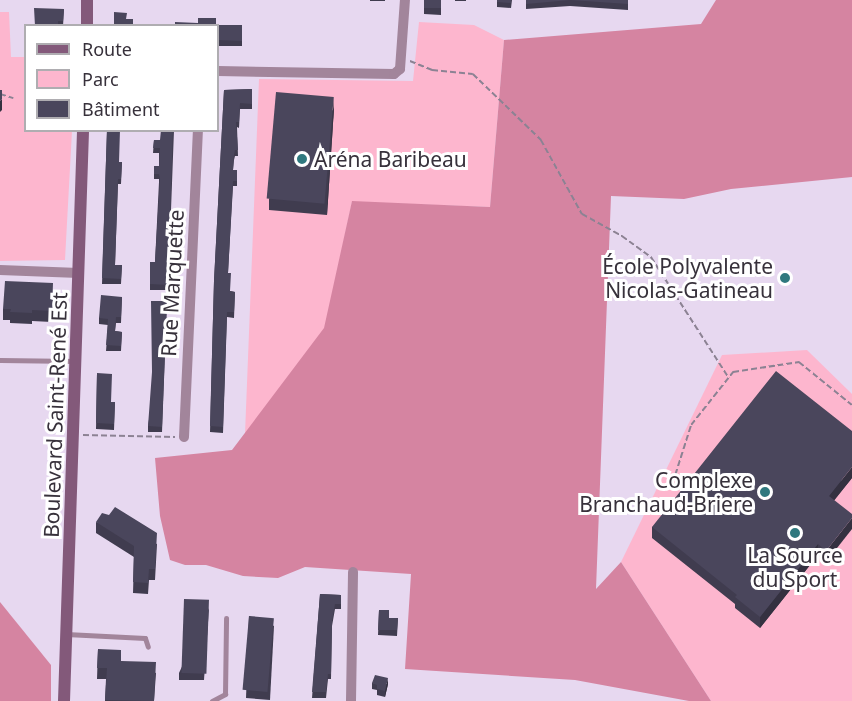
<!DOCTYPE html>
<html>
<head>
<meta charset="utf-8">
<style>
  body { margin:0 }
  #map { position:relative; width:852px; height:701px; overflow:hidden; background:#e7d8f0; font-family:"Noto Sans",sans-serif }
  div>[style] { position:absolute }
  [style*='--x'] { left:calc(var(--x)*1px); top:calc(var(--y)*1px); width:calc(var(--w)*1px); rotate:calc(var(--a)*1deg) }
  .green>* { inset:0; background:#fdb6ce }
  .forest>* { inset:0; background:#d584a1 }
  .path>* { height:1.5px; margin-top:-0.75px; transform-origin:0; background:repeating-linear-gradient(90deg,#8c8293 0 6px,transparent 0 9px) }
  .lane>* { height:5px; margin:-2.5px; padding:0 2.5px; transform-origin:2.5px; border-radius:2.5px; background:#a2859b }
  .street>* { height:10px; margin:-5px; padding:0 5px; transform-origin:5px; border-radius:5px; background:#a2859b }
  .secondary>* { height:12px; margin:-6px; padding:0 6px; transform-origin:6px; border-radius:6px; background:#83597a }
  .wall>* { inset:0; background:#403c4f; transform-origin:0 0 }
  .shaded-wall>* { inset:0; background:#343140 }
  .building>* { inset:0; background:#4a465c; transform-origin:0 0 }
  .dots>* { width:16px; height:16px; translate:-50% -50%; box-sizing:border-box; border:3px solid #fff; border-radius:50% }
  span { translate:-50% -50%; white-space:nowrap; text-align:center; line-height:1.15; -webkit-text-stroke:6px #fff; paint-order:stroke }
  .poi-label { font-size:21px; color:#37313b }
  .left { translate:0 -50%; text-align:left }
  .right { translate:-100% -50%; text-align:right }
  .street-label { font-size:21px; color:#37313b }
  .legend { position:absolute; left:24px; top:24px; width:195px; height:108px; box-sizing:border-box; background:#fff; border:2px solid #afadb1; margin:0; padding:8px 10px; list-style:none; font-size:18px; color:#37313b }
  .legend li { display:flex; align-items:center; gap:12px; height:30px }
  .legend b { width:30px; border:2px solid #afadb1 }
</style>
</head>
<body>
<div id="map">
  <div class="green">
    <i style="clip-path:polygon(0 12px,9px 12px,11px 57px,25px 57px,26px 130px,72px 131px,65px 260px,0 261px)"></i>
    <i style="clip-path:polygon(419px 22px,474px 25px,504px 40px,490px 207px,352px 202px,325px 328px,245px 434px,259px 79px,413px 81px)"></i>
    <i style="clip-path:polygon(807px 350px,852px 394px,852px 701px,711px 701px,621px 562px,722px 355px)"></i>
  </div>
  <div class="forest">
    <i style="clip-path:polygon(716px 0,852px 0,852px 177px,731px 189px,684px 199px,611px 196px,596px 589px,621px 562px,711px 701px,689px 701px,575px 680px,405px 669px,411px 574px,305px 567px,278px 578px,243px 576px,206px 565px,185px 565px,170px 560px,160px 516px,155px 458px,232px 450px,324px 328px,352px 201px,490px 207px,504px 40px,701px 24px)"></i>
    <i style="clip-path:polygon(0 602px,51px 665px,51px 701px,0 701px)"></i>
  </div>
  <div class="path">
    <i style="--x:410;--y:61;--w:24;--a:22"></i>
    <i style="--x:432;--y:70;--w:41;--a:5.6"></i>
    <i style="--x:473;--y:74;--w:95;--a:44.1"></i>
    <i style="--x:541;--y:140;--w:85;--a:61"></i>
    <i style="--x:582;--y:214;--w:46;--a:28.8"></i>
    <i style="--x:622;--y:236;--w:36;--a:36"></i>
    <i style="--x:651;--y:257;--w:144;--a:57.2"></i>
    <i style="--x:0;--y:94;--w:14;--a:17"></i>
    <i style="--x:83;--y:435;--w:92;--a:1.2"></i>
    <i style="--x:675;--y:475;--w:52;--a:-72.3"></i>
    <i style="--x:691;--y:425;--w:68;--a:-51.6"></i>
    <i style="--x:733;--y:372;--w:67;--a:-8.6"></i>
    <i style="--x:799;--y:362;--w:68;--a:39.1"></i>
  </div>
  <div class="lane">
    <i style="--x:0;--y:360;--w:76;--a:0.8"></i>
    <i style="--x:66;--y:634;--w:79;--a:2.9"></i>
    <i style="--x:145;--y:638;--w:9;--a:72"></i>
    <i style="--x:212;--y:701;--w:15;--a:-28"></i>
    <i style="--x:225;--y:694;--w:76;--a:-89.2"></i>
  </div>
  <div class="street">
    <i style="--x:218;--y:71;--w:176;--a:1"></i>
    <i style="--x:394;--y:74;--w:8;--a:-40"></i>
    <i style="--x:400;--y:69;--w:69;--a:-85.9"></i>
    <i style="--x:0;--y:270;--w:79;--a:2.2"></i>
    <i style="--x:184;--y:437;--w:307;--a:-87.4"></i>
    <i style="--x:351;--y:701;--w:129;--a:-89.1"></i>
  </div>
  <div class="secondary">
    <i style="--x:87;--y:26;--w:26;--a:-90"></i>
    <i style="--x:64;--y:701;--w:571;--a:-88.09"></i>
  </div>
  <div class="wall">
    <i style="left:370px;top:0;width:15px;height:1px"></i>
    <i style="clip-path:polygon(441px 0,441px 15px,424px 14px,424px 8px)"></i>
    <i style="left:455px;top:0;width:11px;height:1px"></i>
    <i style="clip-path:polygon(497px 0,512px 0,511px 8px,497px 7px)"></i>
    <i style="clip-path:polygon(526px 0,628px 0,628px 10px,570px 6px,526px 9px)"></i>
    <i style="clip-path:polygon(64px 9px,63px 26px,34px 26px)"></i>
    <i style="clip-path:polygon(216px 25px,242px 25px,242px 46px,218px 46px,218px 26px)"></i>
    <i style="clip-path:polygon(252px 89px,252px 109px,240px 109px,239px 128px,237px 127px,238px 156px,235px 156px,234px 160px,233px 170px,237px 170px,237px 186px,233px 186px,228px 273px,230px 291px,235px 292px,234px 318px,227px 317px,223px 433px,210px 432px,214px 281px,224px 90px)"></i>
    <i style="clip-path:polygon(334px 108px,327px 215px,269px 210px,269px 199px)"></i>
    <i style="clip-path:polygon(107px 130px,119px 162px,122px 162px,121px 184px,118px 184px,115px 265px,122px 265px,121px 284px,102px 284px)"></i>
    <i style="clip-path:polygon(174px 130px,168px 290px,150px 290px,150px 262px,155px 262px,159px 182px,159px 179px,154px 179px,154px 166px,159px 166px,159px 153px,153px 153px,154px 140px,160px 140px)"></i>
    <i style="clip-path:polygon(53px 294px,52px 322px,32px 321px,32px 324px,10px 323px,10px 320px,3px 320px,3px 309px)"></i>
    <i style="clip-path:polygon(122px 297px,121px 323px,116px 323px,115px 331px,122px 332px,121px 351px,106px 351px,108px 325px,99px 324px,99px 318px)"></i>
    <i style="clip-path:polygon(167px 301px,162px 432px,148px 432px,148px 426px)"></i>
    <i style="clip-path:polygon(97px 373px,111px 402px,115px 402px,114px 430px,96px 429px)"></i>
    <i style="clip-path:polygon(852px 478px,834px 500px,826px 562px,818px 555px,760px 628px,735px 608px,735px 604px,652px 538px,652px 527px)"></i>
    <i style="clip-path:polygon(96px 522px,157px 544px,155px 580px,149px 580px,148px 594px,133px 593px,134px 557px,96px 533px)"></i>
    <i style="clip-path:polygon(320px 594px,341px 595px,341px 609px,335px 609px,332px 626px,331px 679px,328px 679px,326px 698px,312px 698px)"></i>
    <i style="clip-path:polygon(209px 608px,204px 680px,179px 680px,179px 673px)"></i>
    <i style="clip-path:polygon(379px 610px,389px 618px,398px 618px,397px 636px,378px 635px)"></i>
    <i style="clip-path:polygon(249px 616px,274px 626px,270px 700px,246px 698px)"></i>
    <i style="clip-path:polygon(98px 649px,121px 661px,156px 673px,154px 701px,105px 701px,106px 679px,97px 679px)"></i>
    <i style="clip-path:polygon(372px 683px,388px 684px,385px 697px,377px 695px,377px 690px,372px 689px)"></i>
  </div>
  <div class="shaded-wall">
    <i style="clip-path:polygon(334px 97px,334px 108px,327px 215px,327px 204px)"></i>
    <i style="clip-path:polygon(2px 99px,2px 110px,0 112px,0 101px)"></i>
    <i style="clip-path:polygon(852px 467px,852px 478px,829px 507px,829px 496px)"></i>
    <i style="clip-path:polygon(852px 518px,852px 529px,826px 562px,826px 551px)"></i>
    <i style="clip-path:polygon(818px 544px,818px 555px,760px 628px,760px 617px)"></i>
    <i style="clip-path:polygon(388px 678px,388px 684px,385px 697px,385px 691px)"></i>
  </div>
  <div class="building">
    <i style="left:424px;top:0;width:17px;height:8px"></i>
    <i style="clip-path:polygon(497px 0,511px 0,511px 3px,497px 2px)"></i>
    <i style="clip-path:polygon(526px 0,628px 0,628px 4px,570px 0,526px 4px)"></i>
    <i style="clip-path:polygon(34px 8px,64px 9px,63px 21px,58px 21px,58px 26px,35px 26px)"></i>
    <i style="clip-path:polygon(114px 12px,127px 13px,126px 19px,133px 19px,133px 25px,156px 26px,114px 26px)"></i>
    <i style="clip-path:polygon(198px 18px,216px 18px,216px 25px,242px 25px,242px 41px,218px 40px,218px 26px,175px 26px,175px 22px,198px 23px)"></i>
    <i style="clip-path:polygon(252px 89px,252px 104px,240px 103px,239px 122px,236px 122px,238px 150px,235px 150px,234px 155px,233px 170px,237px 170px,237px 181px,233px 181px,228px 273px,231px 273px,230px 291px,235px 292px,234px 312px,227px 312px,223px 427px,210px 426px,214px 281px,224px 90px)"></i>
    <i style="clip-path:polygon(0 90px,2px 90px,2px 99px,0 101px)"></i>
    <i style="left:276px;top:92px;width:58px;height:107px;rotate:5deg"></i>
    <i style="clip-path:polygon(107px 130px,120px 130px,119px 162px,122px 162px,121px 179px,118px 179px,115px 265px,122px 265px,121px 279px,102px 278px)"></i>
    <i style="clip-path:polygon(161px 130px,173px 130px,168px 285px,150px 284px,150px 262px,155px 262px,160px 178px,159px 174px,154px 174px,154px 166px,159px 166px,160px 148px,153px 148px,154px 140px,160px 140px)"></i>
    <i style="clip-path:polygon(5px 281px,53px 283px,52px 311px,32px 310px,32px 313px,10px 312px,11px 309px,3px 309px)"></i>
    <i style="clip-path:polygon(101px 295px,122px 297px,121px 317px,116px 317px,115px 331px,122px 332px,121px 346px,106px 345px,108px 319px,99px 318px)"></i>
    <i style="clip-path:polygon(151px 301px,167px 301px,162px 427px,148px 426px,152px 372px)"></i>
    <i style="clip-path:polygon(776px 371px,852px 431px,852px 467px,829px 496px,852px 514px,852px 518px,826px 551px,818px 544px,760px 617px,735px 597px,737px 595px,652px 527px)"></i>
    <i style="clip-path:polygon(97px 373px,112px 374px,111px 402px,115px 402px,114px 424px,96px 423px)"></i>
    <i style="clip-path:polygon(115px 507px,157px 533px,155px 569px,149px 569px,148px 583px,133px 582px,134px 546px,96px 522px,102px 513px,109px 515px)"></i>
    <i style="clip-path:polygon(320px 594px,341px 595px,341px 604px,335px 604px,332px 621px,331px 674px,328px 674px,326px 692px,312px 692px)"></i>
    <i style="left:184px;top:599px;width:25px;height:74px;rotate:2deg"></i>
    <i style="clip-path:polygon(379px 610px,389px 610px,389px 618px,398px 618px,397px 630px,378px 630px)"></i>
    <i style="left:249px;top:616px;width:25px;height:74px;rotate:5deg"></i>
    <i style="clip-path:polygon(98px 649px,121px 650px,121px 661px,156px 662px,154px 701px,105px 700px,107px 668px,97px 668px)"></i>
    <i style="clip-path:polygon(375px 675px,388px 678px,385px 691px,377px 689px,377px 685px,372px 683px)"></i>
  </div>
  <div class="dots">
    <i style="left:302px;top:159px;background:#2f787e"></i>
    <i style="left:785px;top:278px;background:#2f787e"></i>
    <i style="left:765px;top:492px;background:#2f787e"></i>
    <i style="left:795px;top:533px;background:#2f787e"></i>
  </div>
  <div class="poi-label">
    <span class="left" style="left:314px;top:159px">Aréna Baribeau</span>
    <span class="right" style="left:773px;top:278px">École Polyvalente<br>Nicolas-Gatineau</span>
    <span class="right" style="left:753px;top:492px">Complexe<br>Branchaud-Briere</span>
    <span style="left:795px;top:567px">La Source<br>du Sport</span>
  </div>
  <div class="street-label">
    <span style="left:172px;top:283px;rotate:-87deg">Rue Marquette</span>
    <span style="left:55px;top:415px;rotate:-88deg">Boulevard Saint-René Est</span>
  </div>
  <ul class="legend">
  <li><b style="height:8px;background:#83597a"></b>Route</li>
  <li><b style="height:16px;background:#fdb6ce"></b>Parc</li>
  <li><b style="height:16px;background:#4a465c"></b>Bâtiment</li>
  </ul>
</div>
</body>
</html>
